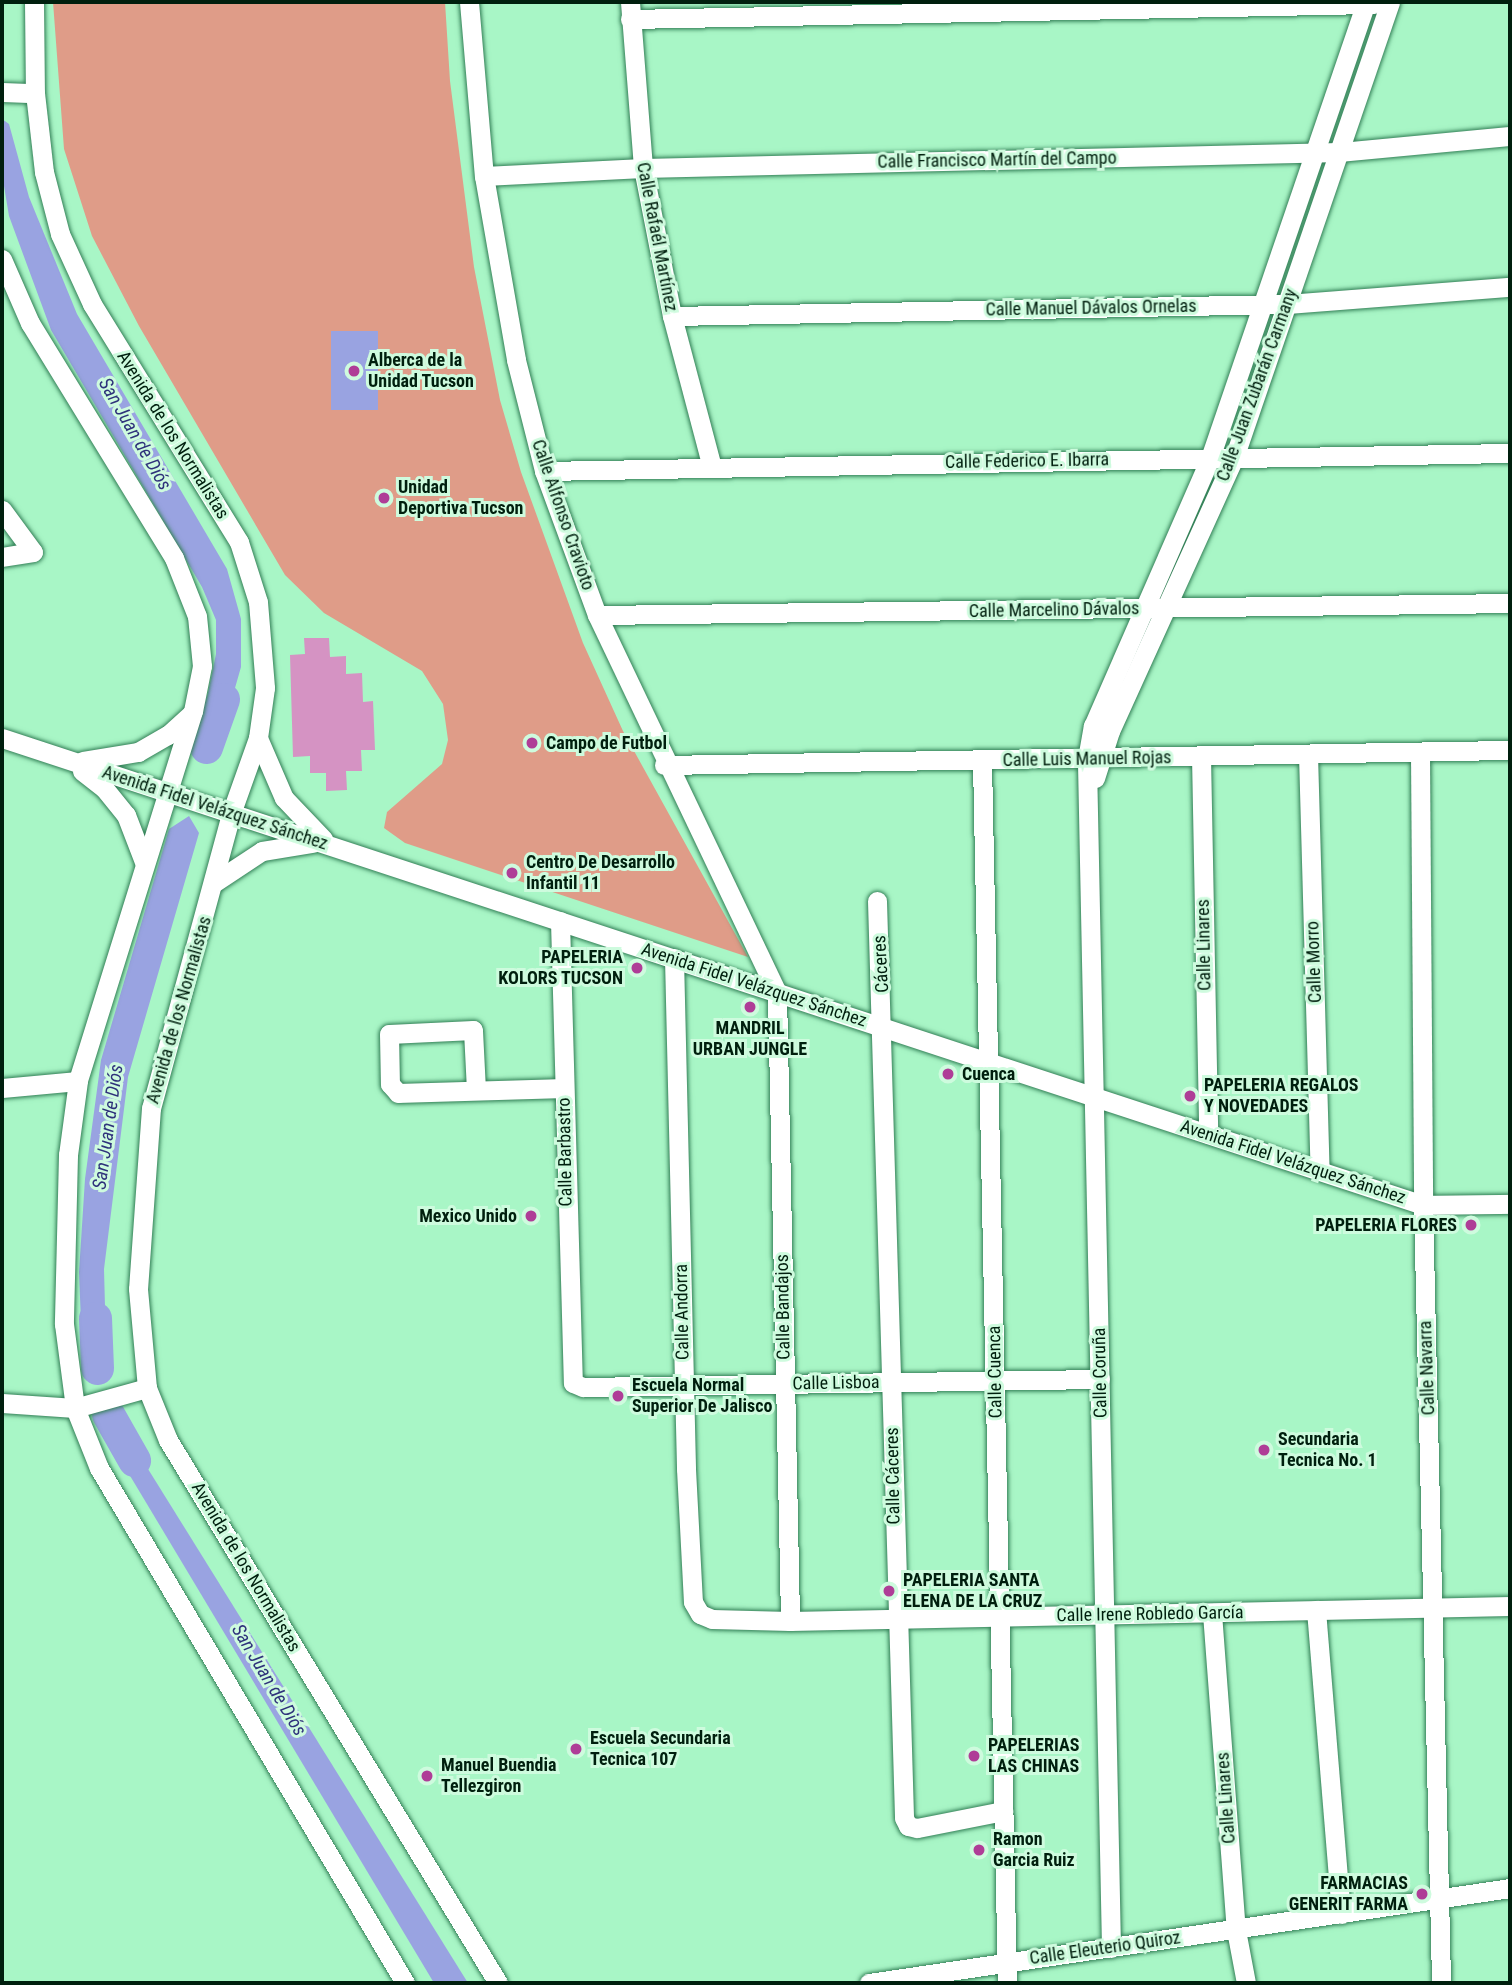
<!DOCTYPE html>
<html>
<head>
<meta charset="utf-8">
<style>
  body { margin:0 }
  #map { position:relative; width:1512px; height:1985px; overflow:hidden; background:#a8f6c6; font-family:"Roboto Condensed",sans-serif }
  div>[style] { position:absolute }
  [style*='--x'] { left:calc(var(--x)*1px); top:calc(var(--y)*1px); width:calc(var(--w)*1px); rotate:calc(var(--a)*1deg) }
  .green>* { inset:0; background:#df9c88 }
  .water>* { inset:0; background:#99a3e1; transform-origin:0 0 }
  .river>* { height:33px; margin:-16.5px; padding:0 16.5px; transform-origin:16.5px; border-radius:16.5px; background:#99a3e1 }
  .building>* { inset:0; background:#d593c3 }
  .roads { filter:drop-shadow(0 0 2px #327f56) drop-shadow(0 0 2px #327f56) }
  .minor>* { height:19px; margin:-9.5px; padding:0 9.5px; transform-origin:9.5px; border-radius:9.5px; background:#fff }
  .dots>* { width:19px; height:19px; translate:-50% -50%; box-sizing:border-box; border:4px solid #cefbde; border-radius:50% }
  span { translate:-50% -50%; white-space:nowrap; text-align:center; line-height:1.15; -webkit-text-stroke:6px #cefbde; paint-order:stroke }
  .street-label { font-size:18px; color:#001f0e }
  .poi-label { font-size:18px; color:#001f0e; font-weight:700 }
  .left { translate:0 -50%; text-align:left }
  .right { translate:-100% -50%; text-align:right }
  .water-label { font-size:19px; color:#2f327b; font-style:italic }
  .frame { position:absolute; inset:0; border:4px solid #001f0e; pointer-events:none }
</style>
</head>
<body>
<div id="map">
  <div class="green">
    <i style="clip-path:polygon(53px 2px,445px 2px,450px 81px,474px 267px,500px 400px,521px 472px,583px 643px,623px 731px,748px 957px,405px 843px,384px 828px,387px 812px,442px 764px,448px 740px,443px 704px,422px 671px,324px 613px,285px 575px,139px 326px,92px 236px,64px 149px)"></i>
  </div>
  <div class="water">
    <i style="clip-path:polygon(2px 119px,9px 124px,29px 197px,77px 314px,227px 569px,241px 619px,241px 667px,223px 730px,207px 742px,202px 722px,216px 654px,216px 620px,202px 587px,51px 330px,9px 216px,2px 174px)"></i>
    <i style="left:331px;top:331px;width:47px;height:79px"></i>
    <i style="clip-path:polygon(189px 816px,199px 833px,128px 1077px,104px 1269px,106px 1344px,96px 1361px,82px 1347px,79px 1272px,85px 1179px,101px 1060px,169px 829px)"></i>
    <i style="clip-path:polygon(110px 1421px,125px 1432px,468px 1983px,434px 1983px,108px 1439px)"></i>
  </div>
  <div class="river">
    <i style="--x:206;--y:747;--w:51;--a:-70.5"></i>
    <i style="--x:95;--y:1318;--w:50;--a:87.7"></i>
    <i style="--x:108;--y:1414;--w:53;--a:60.5"></i>
  </div>
  <div class="building">
    <i style="clip-path:polygon(304px 638px,329px 638px,330px 657px,346px 656px,346px 674px,362px 673px,363px 702px,373px 701px,375px 750px,361px 750px,362px 771px,346px 771px,347px 790px,326px 791px,326px 773px,310px 773px,310px 756px,293px 757px,290px 655px,305px 654px)"></i>
  </div>
  <div class="roads">
    <div class="minor">
      <i style="--x:34;--y:2;--w:91;--a:89.4"></i>
      <i style="--x:35;--y:93;--w:80;--a:83.5"></i>
      <i style="--x:44;--y:172;--w:64;--a:75.5"></i>
      <i style="--x:60;--y:234;--w:77;--a:65.4"></i>
      <i style="--x:92;--y:304;--w:280;--a:58.3"></i>
      <i style="--x:239;--y:542;--w:63;--a:72.4"></i>
      <i style="--x:258;--y:602;--w:86;--a:85.3"></i>
      <i style="--x:265;--y:688;--w:50;--a:98"></i>
      <i style="--x:258;--y:738;--w:81;--a:109.6"></i>
      <i style="--x:231;--y:814;--w:305;--a:105.2"></i>
      <i style="--x:151;--y:1108;--w:181;--a:94.1"></i>
      <i style="--x:138;--y:1289;--w:99;--a:84.8"></i>
      <i style="--x:147;--y:1388;--w:56;--a:68"></i>
      <i style="--x:168;--y:1440;--w:635;--a:58.71"></i>
      <i style="--x:469;--y:2;--w:175;--a:85.1"></i>
      <i style="--x:484;--y:176;--w:187;--a:80.1"></i>
      <i style="--x:516;--y:360;--w:114;--a:75.8"></i>
      <i style="--x:544;--y:471;--w:153;--a:69.8"></i>
      <i style="--x:597;--y:615;--w:419;--a:64.5"></i>
      <i style="--x:777;--y:993;--w:628;--a:88.81"></i>
      <i style="--x:630;--y:2;--w:167;--a:85.5"></i>
      <i style="--x:643;--y:168;--w:151;--a:78.9"></i>
      <i style="--x:672;--y:316;--w:156;--a:75.2"></i>
      <i style="--x:630;--y:19;--w:744;--a:-1.16"></i>
      <i style="--x:2;--y:92;--w:33;--a:2"></i>
      <i style="--x:484;--y:176;--w:159;--a:-2.9"></i>
      <i style="--x:643;--y:168;--w:697;--a:-1.32"></i>
      <i style="--x:1340;--y:152;--w:171;--a:-5.4"></i>
      <i style="--x:2;--y:259;--w:70;--a:66.4"></i>
      <i style="--x:30;--y:323;--w:276;--a:58.5"></i>
      <i style="--x:174;--y:558;--w:62;--a:68.4"></i>
      <i style="--x:197;--y:616;--w:50;--a:84.3"></i>
      <i style="--x:202;--y:666;--w:46;--a:101.3"></i>
      <i style="--x:193;--y:711;--w:387;--a:107.3"></i>
      <i style="--x:78;--y:1081;--w:75;--a:97.7"></i>
      <i style="--x:68;--y:1155;--w:169;--a:91.4"></i>
      <i style="--x:64;--y:1324;--w:85;--a:82.5"></i>
      <i style="--x:75;--y:1408;--w:65;--a:68.2"></i>
      <i style="--x:99;--y:1468;--w:599;--a:59.28"></i>
      <i style="--x:672;--y:316;--w:615;--a:-1.12"></i>
      <i style="--x:1287;--y:304;--w:224;--a:-4.4"></i>
      <i style="--x:544;--y:471;--w:966;--a:-1.07"></i>
      <i style="--x:2;--y:510;--w:52;--a:53.6"></i>
      <i style="--x:33;--y:552;--w:31;--a:171"></i>
      <i style="--x:597;--y:615;--w:913;--a:-0.75"></i>
      <i style="--x:2;--y:738;--w:1496;--a:18.19"></i>
      <i style="--x:1423;--y:1205;--w:87;--a:-0.7"></i>
      <i style="--x:258;--y:738;--w:65;--a:66.6"></i>
      <i style="--x:284;--y:798;--w:57;--a:46.4"></i>
      <i style="--x:1420;--y:752;--w:453;--a:89.6"></i>
      <i style="--x:1423;--y:1205;--w:778;--a:88.67"></i>
      <i style="--x:1308;--y:754;--w:417;--a:88.4"></i>
      <i style="--x:1201;--y:756;--w:378;--a:88.9"></i>
      <i style="--x:83;--y:761;--w:56;--a:-9.3"></i>
      <i style="--x:138;--y:752;--w:34;--a:-30"></i>
      <i style="--x:168;--y:735;--w:30;--a:-42"></i>
      <i style="--x:982;--y:761;--w:1222;--a:88.83"></i>
      <i style="--x:664;--y:765;--w:846;--a:-1.02"></i>
      <i style="--x:82;--y:771;--w:28;--a:38"></i>
      <i style="--x:104;--y:788;--w:35;--a:51"></i>
      <i style="--x:126;--y:815;--w:50;--a:69"></i>
      <i style="--x:1095;--y:778;--w:49;--a:-72.3"></i>
      <i style="--x:1110;--y:731;--w:300;--a:-65.6"></i>
      <i style="--x:1234;--y:458;--w:482;--a:-71.1"></i>
      <i style="--x:215;--y:882;--w:56;--a:-33.4"></i>
      <i style="--x:262;--y:851;--w:51;--a:-9.1"></i>
      <i style="--x:877;--y:901;--w:917;--a:88.31"></i>
      <i style="--x:904;--y:1818;--w:9;--a:63"></i>
      <i style="--x:908;--y:1826;--w:9;--a:13"></i>
      <i style="--x:917;--y:1828;--w:88;--a:-11.2"></i>
      <i style="--x:560;--y:921;--w:462;--a:88.4"></i>
      <i style="--x:573;--y:1383;--w:11;--a:22"></i>
      <i style="--x:583;--y:1387;--w:517;--a:-0.89"></i>
      <i style="--x:674;--y:958;--w:511;--a:88.65"></i>
      <i style="--x:686;--y:1469;--w:133;--a:87"></i>
      <i style="--x:693;--y:1602;--w:14;--a:60"></i>
      <i style="--x:700;--y:1614;--w:13;--a:23"></i>
      <i style="--x:712;--y:1619;--w:78;--a:1.5"></i>
      <i style="--x:790;--y:1621;--w:720;--a:-1.19"></i>
      <i style="--x:2;--y:1088;--w:76;--a:-5.3"></i>
      <i style="--x:476;--y:1090;--w:60;--a:-92.9"></i>
      <i style="--x:473;--y:1030;--w:84;--a:177.3"></i>
      <i style="--x:389;--y:1034;--w:50;--a:88.9"></i>
      <i style="--x:390;--y:1084;--w:12;--a:48"></i>
      <i style="--x:398;--y:1093;--w:166;--a:-1.7"></i>
      <i style="--x:2;--y:1403;--w:73;--a:3.9"></i>
      <i style="--x:75;--y:1408;--w:75;--a:-15.5"></i>
      <i style="--x:1316;--y:1610;--w:305;--a:85.3"></i>
      <i style="--x:1212;--y:1613;--w:318;--a:85.7"></i>
      <i style="--x:1236;--y:1930;--w:54;--a:79.3"></i>
      <i style="--x:1111;--y:1948;--w:1189;--a:-91.16"></i>
      <i style="--x:1087;--y:759;--w:34;--a:-80"></i>
      <i style="--x:1093;--y:726;--w:292;--a:-66.4"></i>
      <i style="--x:1210;--y:458;--w:482;--a:-71.1"></i>
      <i style="--x:869;--y:1983;--w:648;--a:-8.43"></i>
    </div>
  </div>
  <div class="dots">
    <i style="left:354px;top:371px;background:#af3d97"></i>
    <i style="left:384px;top:498px;background:#af3d97"></i>
    <i style="left:532px;top:743px;background:#af3d97"></i>
    <i style="left:512px;top:873px;background:#af3d97"></i>
    <i style="left:637px;top:968px;background:#af3d97"></i>
    <i style="left:750px;top:1007px;background:#af3d97"></i>
    <i style="left:948px;top:1074px;background:#af3d97"></i>
    <i style="left:1190px;top:1096px;background:#af3d97"></i>
    <i style="left:531px;top:1216px;background:#af3d97"></i>
    <i style="left:1471px;top:1225px;background:#af3d97"></i>
    <i style="left:618px;top:1396px;background:#af3d97"></i>
    <i style="left:1264px;top:1450px;background:#af3d97"></i>
    <i style="left:889px;top:1591px;background:#af3d97"></i>
    <i style="left:576px;top:1749px;background:#af3d97"></i>
    <i style="left:974px;top:1756px;background:#af3d97"></i>
    <i style="left:427px;top:1776px;background:#af3d97"></i>
    <i style="left:979px;top:1850px;background:#af3d97"></i>
    <i style="left:1422px;top:1894px;background:#af3d97"></i>
  </div>
  <div class="street-label">
    <span style="left:997px;top:160px;rotate:-1deg">Calle Francisco Martín del Campo</span>
    <span style="left:657px;top:237px;rotate:79deg">Calle Rafaél Martínez</span>
    <span style="left:1091px;top:308px;rotate:-1deg">Calle Manuel Dávalos Ornelas</span>
    <span style="left:1257px;top:385px;rotate:-70deg">Calle Juan Zubarán Carmany</span>
    <span style="left:173px;top:435px;rotate:58deg">Avenida de los Normalistas</span>
    <span style="left:1027px;top:461px;rotate:-1deg">Calle Federico E. Ibarra</span>
    <span style="left:563px;top:515px;rotate:71deg">Calle Alfonso Cravioto</span>
    <span style="left:1054px;top:610px;rotate:-1deg">Calle Marcelino Dávalos</span>
    <span style="left:1087px;top:759px;rotate:-1deg">Calle Luis Manuel Rojas</span>
    <span style="left:215px;top:808px;rotate:18deg">Avenida Fidel Velázquez Sánchez</span>
    <span style="left:1204px;top:945px;rotate:-91deg">Calle Linares</span>
    <span style="left:1314px;top:962px;rotate:-92deg">Calle Morro</span>
    <span style="left:881px;top:964px;rotate:-93deg">Cáceres</span>
    <span style="left:754px;top:985px;rotate:18deg">Avenida Fidel Velázquez Sánchez</span>
    <span style="left:179px;top:1010px;rotate:-74deg">Avenida de los Normalistas</span>
    <span style="left:565px;top:1152px;rotate:-91deg">Calle Barbastro</span>
    <span style="left:1293px;top:1162px;rotate:18deg">Avenida Fidel Velázquez Sánchez</span>
    <span style="left:783px;top:1307px;rotate:-91deg">Calle Bandajos</span>
    <span style="left:682px;top:1312px;rotate:-91deg">Calle Andorra</span>
    <span style="left:1427px;top:1368px;rotate:-92deg">Calle Navarra</span>
    <span style="left:995px;top:1372px;rotate:-91deg">Calle Cuenca</span>
    <span style="left:1100px;top:1373px;rotate:-91deg">Calle Coruña</span>
    <span style="left:836px;top:1383px;rotate:-1deg">Calle Lisboa</span>
    <span style="left:893px;top:1476px;rotate:-91deg">Calle Cáceres</span>
    <span style="left:246px;top:1567px;rotate:59deg">Avenida de los Normalistas</span>
    <span style="left:1150px;top:1614px;rotate:-1deg">Calle Irene Robledo García</span>
    <span style="left:1226px;top:1798px;rotate:-94deg">Calle Linares</span>
    <span style="left:1105px;top:1948px;rotate:-8deg">Calle Eleuterio Quiroz</span>
  </div>
  <div class="poi-label">
    <span class="left" style="left:368px;top:371px">Alberca de la<br>Unidad Tucson</span>
    <span class="left" style="left:398px;top:498px">Unidad<br>Deportiva Tucson</span>
    <span class="left" style="left:546px;top:743px">Campo de Futbol</span>
    <span class="left" style="left:526px;top:873px">Centro De Desarrollo<br>Infantil 11</span>
    <span class="right" style="left:623px;top:968px">PAPELERIA<br>KOLORS TUCSON</span>
    <span style="left:750px;top:1039px">MANDRIL<br>URBAN JUNGLE</span>
    <span class="left" style="left:962px;top:1074px">Cuenca</span>
    <span class="left" style="left:1204px;top:1096px">PAPELERIA REGALOS<br>Y NOVEDADES</span>
    <span class="right" style="left:517px;top:1216px">Mexico Unido</span>
    <span class="right" style="left:1457px;top:1225px">PAPELERIA FLORES</span>
    <span class="left" style="left:632px;top:1396px">Escuela Normal<br>Superior De Jalisco</span>
    <span class="left" style="left:1278px;top:1450px">Secundaria<br>Tecnica No. 1</span>
    <span class="left" style="left:903px;top:1591px">PAPELERIA SANTA<br>ELENA DE LA CRUZ</span>
    <span class="left" style="left:590px;top:1749px">Escuela Secundaria<br>Tecnica 107</span>
    <span class="left" style="left:988px;top:1756px">PAPELERIAS<br>LAS CHINAS</span>
    <span class="left" style="left:441px;top:1776px">Manuel Buendia<br>Tellezgiron</span>
    <span class="left" style="left:993px;top:1850px">Ramon<br>Garcia Ruiz</span>
    <span class="right" style="left:1408px;top:1894px">FARMACIAS<br>GENERIT FARMA</span>
  </div>
  <div class="water-label">
    <span style="left:135px;top:434px;rotate:60deg">San Juan de Diós</span>
    <span style="left:108px;top:1127px;rotate:-82deg">San Juan de Diós</span>
    <span style="left:269px;top:1680px;rotate:59deg">San Juan de Diós</span>
  </div>
  <div class="frame"></div>
</div>
</body>
</html>
